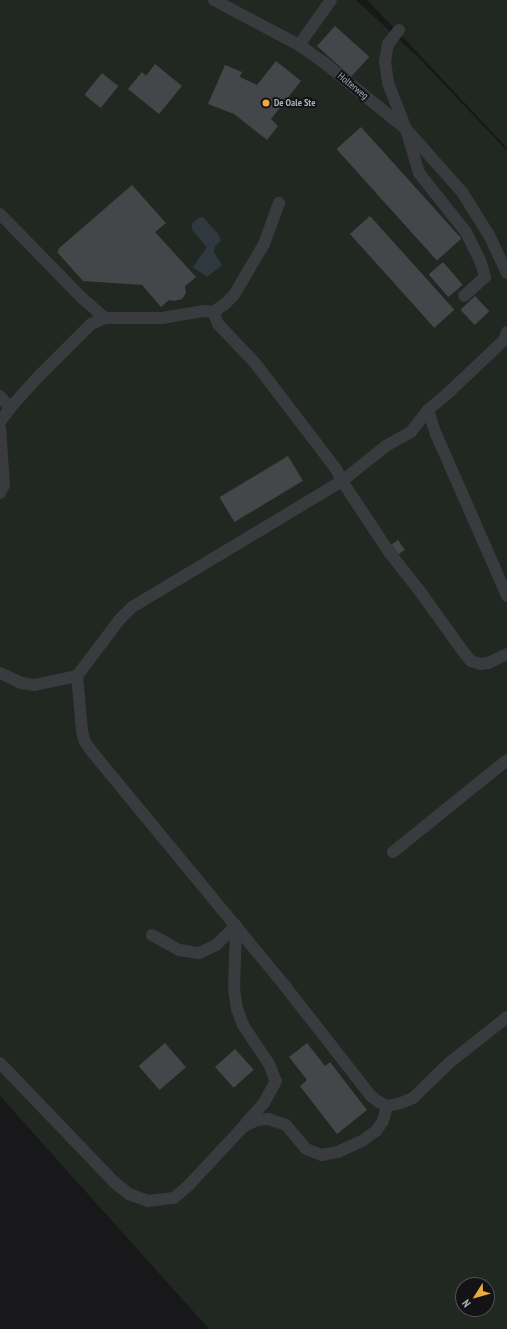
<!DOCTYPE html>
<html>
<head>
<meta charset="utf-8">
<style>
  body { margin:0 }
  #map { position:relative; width:507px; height:1329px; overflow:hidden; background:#18181a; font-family:"PT Sans Narrow",sans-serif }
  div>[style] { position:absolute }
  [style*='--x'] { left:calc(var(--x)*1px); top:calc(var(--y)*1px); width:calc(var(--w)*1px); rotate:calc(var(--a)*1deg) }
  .green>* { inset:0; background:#202821 }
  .water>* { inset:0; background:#2e383e }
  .building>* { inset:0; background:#45464a; transform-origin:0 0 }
  .lane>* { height:12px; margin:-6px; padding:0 6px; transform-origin:6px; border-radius:6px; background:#393b3f }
  .dots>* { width:11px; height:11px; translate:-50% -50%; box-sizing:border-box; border:2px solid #131315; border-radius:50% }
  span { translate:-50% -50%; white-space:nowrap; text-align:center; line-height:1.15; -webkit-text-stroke:4px #131315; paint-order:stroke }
  .street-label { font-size:10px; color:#abb0ba }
  .poi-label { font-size:10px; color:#abb0ba; font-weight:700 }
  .left { translate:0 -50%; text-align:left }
  .north { position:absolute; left:455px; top:1277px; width:40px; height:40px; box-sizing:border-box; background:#131315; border:1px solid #505257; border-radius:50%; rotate:233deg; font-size:11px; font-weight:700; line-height:16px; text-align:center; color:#abb0ba }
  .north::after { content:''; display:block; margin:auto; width:14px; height:18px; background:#edaa3e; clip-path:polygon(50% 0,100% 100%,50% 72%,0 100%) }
</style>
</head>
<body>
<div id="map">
  <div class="green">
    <i style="clip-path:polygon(evenodd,0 0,356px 0,420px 59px,507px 151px,507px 1329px,209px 1329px,0 1096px,0 0,463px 1285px,487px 1285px,487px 1309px,463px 1309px,463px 1285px)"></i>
    <i style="clip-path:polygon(367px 0,507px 0,507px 148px,416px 51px)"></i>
  </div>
  <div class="water">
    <i style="clip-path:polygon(203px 217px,219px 235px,221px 241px,215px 246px,214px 252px,222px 265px,207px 277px,193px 267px,207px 247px,192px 230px,192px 224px,198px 218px)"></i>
  </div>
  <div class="building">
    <i style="left:335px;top:26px;width:46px;height:27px;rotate:42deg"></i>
    <i style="clip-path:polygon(276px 61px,301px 81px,271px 119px,278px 126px,267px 140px,234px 114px,208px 104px,225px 65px,242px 72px,240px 77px,257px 85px)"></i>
    <i style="clip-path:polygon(155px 64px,182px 86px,159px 114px,128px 89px,142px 72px,146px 76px)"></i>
    <i style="left:102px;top:73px;width:21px;height:28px;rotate:39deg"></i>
    <i style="left:361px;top:127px;width:150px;height:33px;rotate:48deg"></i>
    <i style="clip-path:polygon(132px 185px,166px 223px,155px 232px,196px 277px,185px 286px,186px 293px,182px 299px,174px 301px,169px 300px,161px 307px,142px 285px,83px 281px,57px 252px,59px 250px,58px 249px)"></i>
    <i style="left:370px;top:216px;width:126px;height:27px;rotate:48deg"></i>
    <i style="left:443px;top:262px;width:30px;height:19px;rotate:49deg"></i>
    <i style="left:475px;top:296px;width:21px;height:20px;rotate:47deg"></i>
    <i style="left:288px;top:456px;width:29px;height:80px;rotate:59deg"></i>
    <i style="left:398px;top:540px;width:12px;height:8px;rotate:55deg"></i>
    <i style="left:165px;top:1043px;width:32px;height:35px;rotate:49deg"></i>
    <i style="clip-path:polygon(307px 1043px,325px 1066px,330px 1062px,367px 1110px,337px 1134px,300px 1086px,307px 1080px,289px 1057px)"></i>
    <i style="left:235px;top:1049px;width:28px;height:27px;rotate:48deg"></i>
  </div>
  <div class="lane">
    <i style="--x:214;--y:0;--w:96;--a:27.9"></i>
    <i style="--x:299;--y:45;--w:28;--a:35"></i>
    <i style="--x:322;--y:61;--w:108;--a:39"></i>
    <i style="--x:406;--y:129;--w:84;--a:48.4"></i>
    <i style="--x:462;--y:192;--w:51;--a:57.9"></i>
    <i style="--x:489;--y:235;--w:42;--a:64.7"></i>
    <i style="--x:399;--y:30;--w:18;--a:128"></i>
    <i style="--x:388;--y:44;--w:17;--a:100"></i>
    <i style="--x:385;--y:61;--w:22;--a:82"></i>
    <i style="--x:388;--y:83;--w:49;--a:68.6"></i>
    <i style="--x:406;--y:129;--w:46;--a:73.5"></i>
    <i style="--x:419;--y:173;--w:75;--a:51.5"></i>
    <i style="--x:466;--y:232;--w:34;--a:64"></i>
    <i style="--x:481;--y:263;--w:15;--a:74"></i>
    <i style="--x:485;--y:277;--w:28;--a:138"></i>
    <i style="--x:299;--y:45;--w:55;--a:-54.6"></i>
    <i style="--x:0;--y:214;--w:117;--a:45.7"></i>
    <i style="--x:82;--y:298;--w:30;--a:41"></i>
    <i style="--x:213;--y:312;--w:14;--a:-34"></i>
    <i style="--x:225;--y:304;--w:13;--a:-45"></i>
    <i style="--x:234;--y:295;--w:59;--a:-59.5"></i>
    <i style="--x:264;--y:244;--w:44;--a:-69.9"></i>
    <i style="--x:507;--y:332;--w:9;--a:111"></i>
    <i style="--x:504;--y:340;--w:79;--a:136.5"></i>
    <i style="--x:447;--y:394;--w:25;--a:140"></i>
    <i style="--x:428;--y:410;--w:28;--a:128"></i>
    <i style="--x:411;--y:432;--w:29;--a:151"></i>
    <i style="--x:386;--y:446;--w:56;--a:141.5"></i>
    <i style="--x:342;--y:481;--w:85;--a:56.5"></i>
    <i style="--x:389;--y:552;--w:48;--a:51.7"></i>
    <i style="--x:419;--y:590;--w:79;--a:54.3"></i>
    <i style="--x:465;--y:654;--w:9;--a:49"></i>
    <i style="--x:471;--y:661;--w:9;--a:18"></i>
    <i style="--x:480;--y:664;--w:8;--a:-7"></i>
    <i style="--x:488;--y:663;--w:21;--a:-25"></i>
    <i style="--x:0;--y:396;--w:16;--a:50"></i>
    <i style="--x:428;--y:410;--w:25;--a:72"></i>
    <i style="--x:436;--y:434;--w:177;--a:66.3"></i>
    <i style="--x:0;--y:422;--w:17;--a:-54"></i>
    <i style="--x:10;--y:408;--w:42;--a:-47.9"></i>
    <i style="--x:38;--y:377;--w:75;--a:-45"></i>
    <i style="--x:91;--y:324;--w:15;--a:-23"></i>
    <i style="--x:105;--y:318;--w:57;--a:0"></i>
    <i style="--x:162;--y:318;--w:43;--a:-9.5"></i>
    <i style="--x:204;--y:311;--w:9;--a:6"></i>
    <i style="--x:213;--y:312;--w:13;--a:67"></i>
    <i style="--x:218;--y:324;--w:54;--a:46.5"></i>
    <i style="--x:255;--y:363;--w:133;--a:52.6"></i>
    <i style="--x:336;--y:469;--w:13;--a:63"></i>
    <i style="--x:342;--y:481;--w:246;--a:149"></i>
    <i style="--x:131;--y:608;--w:16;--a:135"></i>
    <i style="--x:120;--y:619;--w:71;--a:127"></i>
    <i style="--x:77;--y:676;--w:55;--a:84.8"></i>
    <i style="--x:82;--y:731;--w:11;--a:75"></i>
    <i style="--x:85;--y:742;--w:14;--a:54"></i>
    <i style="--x:93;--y:753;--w:302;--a:50.5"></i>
    <i style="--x:285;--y:986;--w:140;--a:52"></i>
    <i style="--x:371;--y:1096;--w:10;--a:37"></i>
    <i style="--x:379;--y:1102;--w:9;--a:27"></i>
    <i style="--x:0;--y:428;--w:57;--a:86"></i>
    <i style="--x:4;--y:485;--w:9;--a:117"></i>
    <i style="--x:0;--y:673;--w:23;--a:25"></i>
    <i style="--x:21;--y:683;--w:14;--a:8"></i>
    <i style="--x:35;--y:685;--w:43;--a:-12.1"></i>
    <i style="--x:393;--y:852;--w:146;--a:-38.9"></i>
    <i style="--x:236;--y:926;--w:62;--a:91.8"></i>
    <i style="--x:234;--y:988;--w:21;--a:82"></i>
    <i style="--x:237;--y:1009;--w:17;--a:69"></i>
    <i style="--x:243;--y:1025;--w:47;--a:56.3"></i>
    <i style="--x:269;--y:1064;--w:18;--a:68"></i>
    <i style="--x:276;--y:1081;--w:26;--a:119"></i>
    <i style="--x:263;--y:1104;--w:25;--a:132"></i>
    <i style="--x:152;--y:935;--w:31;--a:29"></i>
    <i style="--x:179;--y:950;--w:20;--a:9"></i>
    <i style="--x:199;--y:953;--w:19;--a:-25"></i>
    <i style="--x:216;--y:945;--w:28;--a:-44"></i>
    <i style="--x:0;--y:1063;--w:165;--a:46.2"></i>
    <i style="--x:114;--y:1182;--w:19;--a:39"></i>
    <i style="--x:129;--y:1194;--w:20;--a:20"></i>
    <i style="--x:148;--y:1201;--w:26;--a:-7"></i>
    <i style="--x:174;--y:1198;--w:18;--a:-41"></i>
    <i style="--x:188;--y:1186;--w:81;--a:-47"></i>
    <i style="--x:243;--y:1127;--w:16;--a:-27"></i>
    <i style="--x:257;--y:1120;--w:11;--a:-5"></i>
    <i style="--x:268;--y:1119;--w:19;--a:18"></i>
    <i style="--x:286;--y:1125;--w:31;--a:50"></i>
    <i style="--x:306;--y:1149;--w:17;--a:21"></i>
    <i style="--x:322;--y:1155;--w:16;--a:-11"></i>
    <i style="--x:338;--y:1152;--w:26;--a:-25"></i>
    <i style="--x:362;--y:1141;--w:17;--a:-36"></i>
    <i style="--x:376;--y:1131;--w:12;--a:-55"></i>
    <i style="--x:383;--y:1121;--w:16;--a:-75"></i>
    <i style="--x:387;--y:1106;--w:14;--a:-12"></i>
    <i style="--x:401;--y:1103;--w:13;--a:-23"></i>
    <i style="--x:413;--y:1098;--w:50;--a:-44.2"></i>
    <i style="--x:449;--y:1063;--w:74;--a:-38.4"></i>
  </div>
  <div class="dots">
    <i style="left:266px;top:103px;background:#edaa3e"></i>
  </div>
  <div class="street-label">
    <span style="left:353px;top:86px;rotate:39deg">Holterweg</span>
  </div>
  <div class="poi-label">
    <span class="left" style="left:274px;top:103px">De Oale Ste</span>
  </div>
  <div class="north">N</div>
</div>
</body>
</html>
